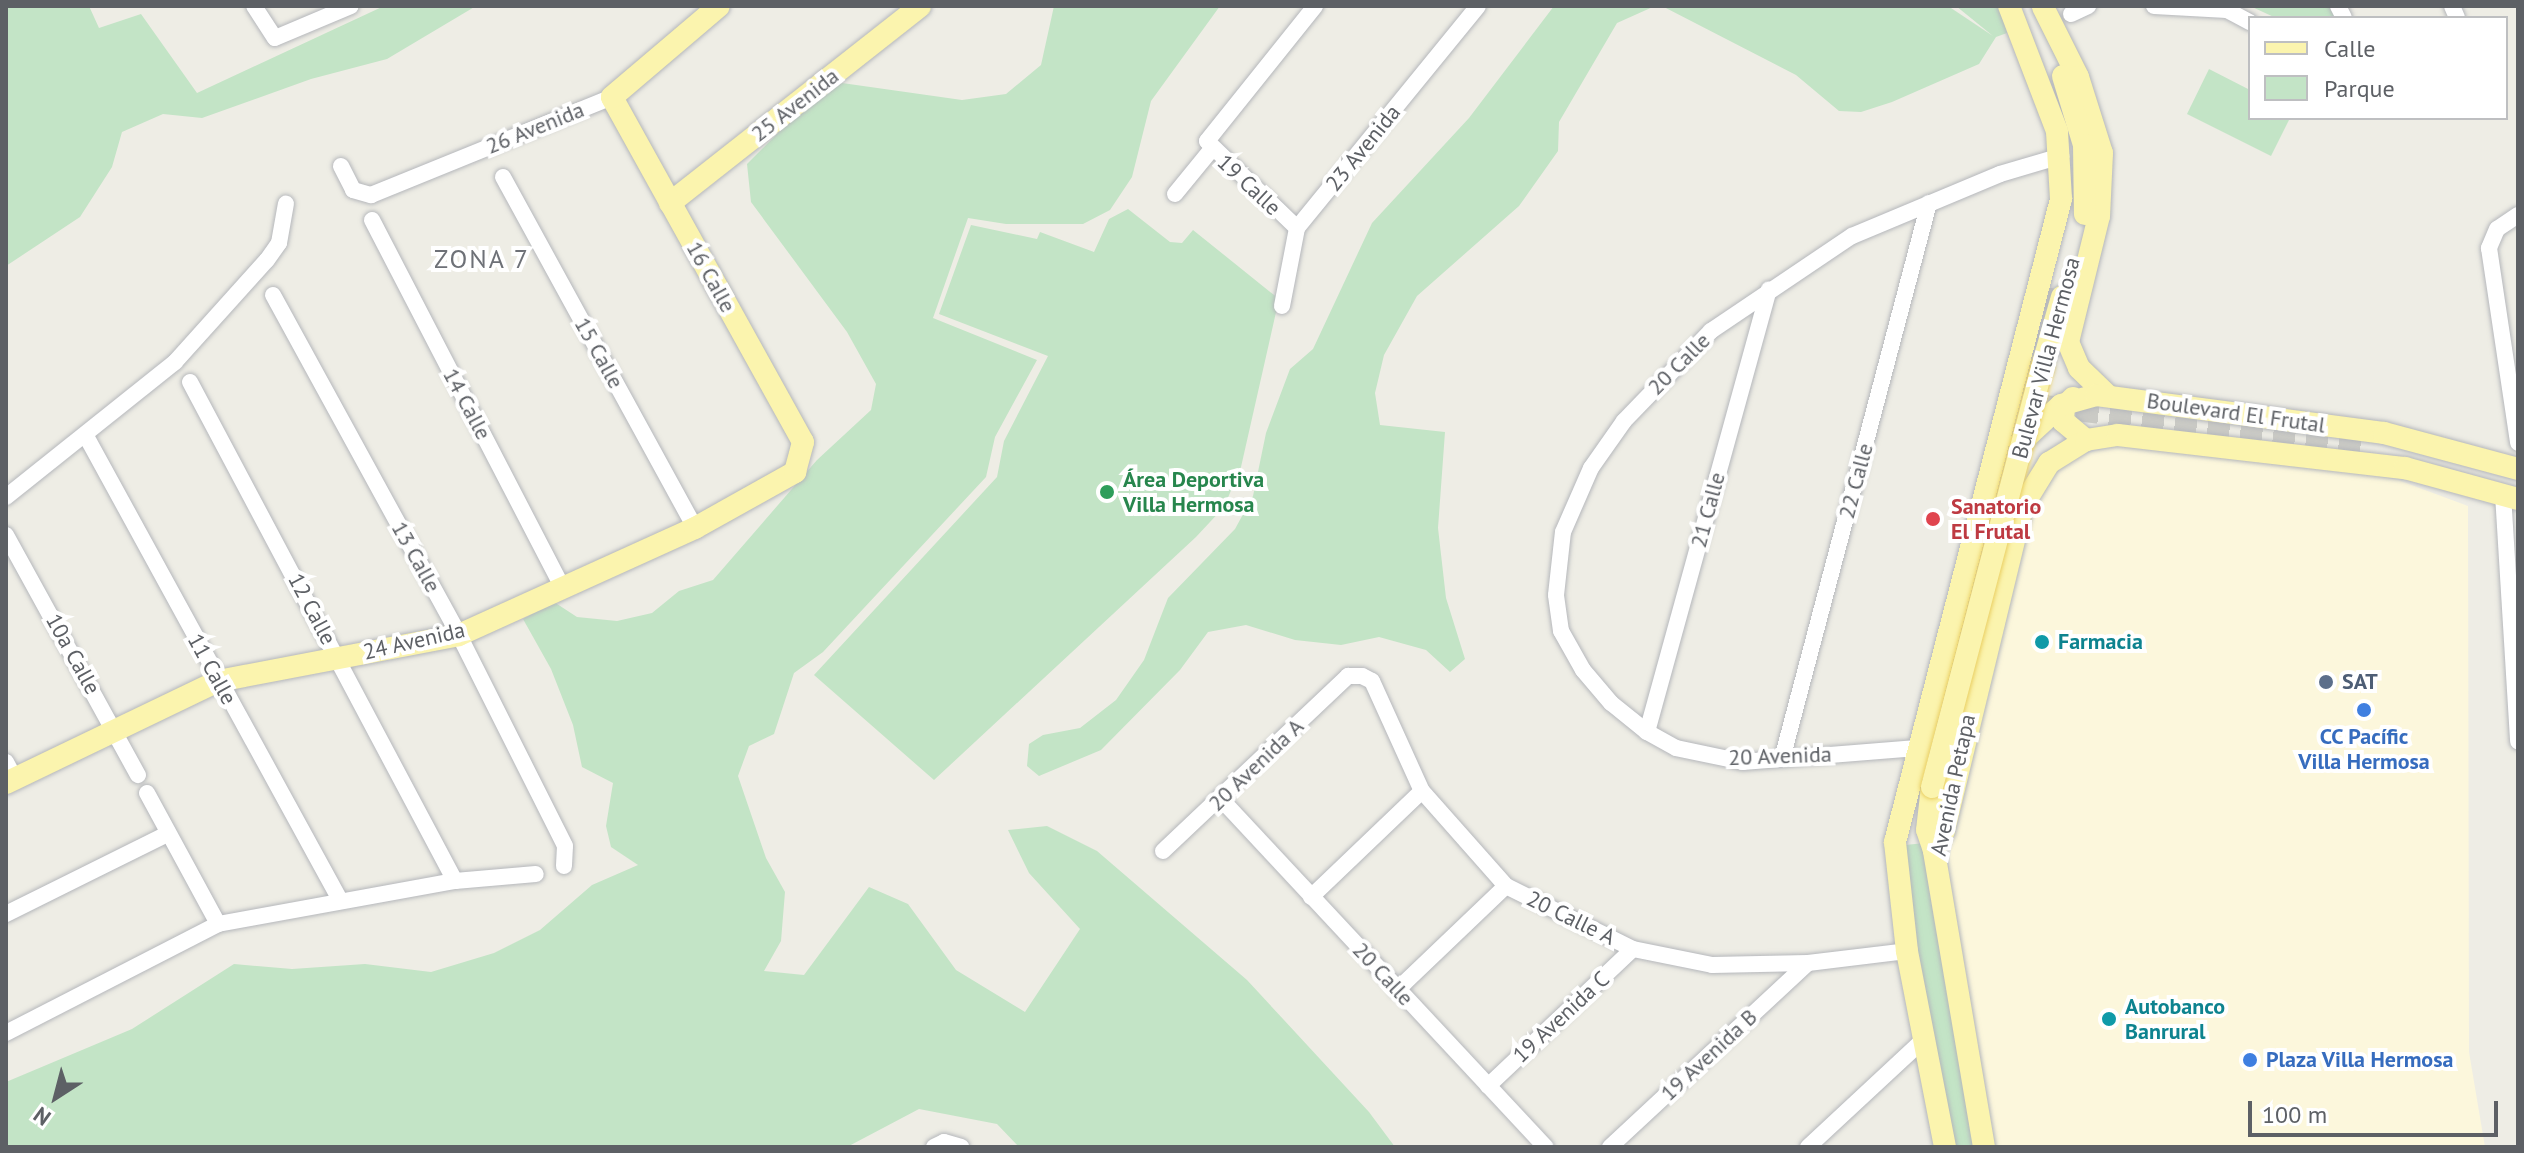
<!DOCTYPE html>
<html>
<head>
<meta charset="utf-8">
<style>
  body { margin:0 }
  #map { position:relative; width:2524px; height:1153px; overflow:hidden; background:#eeede5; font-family:"PT Sans",sans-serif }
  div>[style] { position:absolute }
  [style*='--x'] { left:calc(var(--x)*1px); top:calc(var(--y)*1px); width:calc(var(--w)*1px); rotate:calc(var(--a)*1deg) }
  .commercial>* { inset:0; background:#fcf7dc }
  .green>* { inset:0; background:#c3e4c6 }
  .major-tunnel>* { height:22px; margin-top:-11px; transform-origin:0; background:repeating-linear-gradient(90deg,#cacac5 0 22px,transparent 0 33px) }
  .roads { filter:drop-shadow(0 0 2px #b5b7bb) drop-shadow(0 0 2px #b5b7bb) }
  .minor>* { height:16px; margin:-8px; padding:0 8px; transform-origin:8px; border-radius:8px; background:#fff }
  .major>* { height:22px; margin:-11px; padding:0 11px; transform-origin:11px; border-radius:11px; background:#fbf4ae }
  .bridges { filter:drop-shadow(0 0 2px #eacf63) drop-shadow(0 0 2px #eacf63) }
  .major-bridge>* { height:22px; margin:-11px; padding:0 11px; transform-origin:11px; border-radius:11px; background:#fbf4ae }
  .dots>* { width:22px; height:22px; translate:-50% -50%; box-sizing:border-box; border:4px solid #fff; border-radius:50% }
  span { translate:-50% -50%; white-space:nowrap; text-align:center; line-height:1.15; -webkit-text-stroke:8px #fff; paint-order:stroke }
  .street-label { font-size:22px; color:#5d6065 }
  .leisure-label { font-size:22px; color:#27864d; font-weight:700 }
  .left { translate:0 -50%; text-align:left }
  .health-label { font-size:22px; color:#be3a42; font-weight:700 }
  .culture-label { font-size:22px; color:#0d838f; font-weight:700 }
  .service-label { font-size:22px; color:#4e5e75; font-weight:700 }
  .shop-label { font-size:22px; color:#366cbe; font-weight:700 }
  .quarter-label { font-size:26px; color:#6e7177; letter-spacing:2px }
  .frame { position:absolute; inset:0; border:8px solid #5d6065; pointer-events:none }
  .legend { position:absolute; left:2248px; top:16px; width:260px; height:104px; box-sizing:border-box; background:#fff; border:2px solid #bebfc1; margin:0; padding:10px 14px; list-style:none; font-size:24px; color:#5d6065 }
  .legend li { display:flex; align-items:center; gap:16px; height:40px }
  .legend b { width:40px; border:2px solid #bebfc1 }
  .north { position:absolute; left:16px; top:1057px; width:80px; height:80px; -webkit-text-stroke:6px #fff; paint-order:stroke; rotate:216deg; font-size:22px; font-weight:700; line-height:32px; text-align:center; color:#5d6065 }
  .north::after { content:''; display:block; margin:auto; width:28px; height:36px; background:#5d6065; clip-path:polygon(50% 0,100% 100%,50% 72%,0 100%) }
  .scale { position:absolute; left:2248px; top:1101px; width:250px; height:36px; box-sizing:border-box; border:4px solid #5d6065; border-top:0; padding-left:10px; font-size:24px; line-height:28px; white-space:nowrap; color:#5d6065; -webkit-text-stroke:6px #fff; paint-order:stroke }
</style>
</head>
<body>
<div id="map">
  <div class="commercial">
    <i style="clip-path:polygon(2121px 444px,2280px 457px,2398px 480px,2468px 506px,2469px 1052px,2485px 1147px,1994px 1147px,1945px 893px,1956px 815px,2030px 504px,2054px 471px,2078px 456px)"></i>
  </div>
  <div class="green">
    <i style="clip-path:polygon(6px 6px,89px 6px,99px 28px,141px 14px,197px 93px,384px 6px,476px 6px,387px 59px,311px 79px,202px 118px,163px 114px,122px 132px,112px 167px,80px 217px,6px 266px)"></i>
    <i style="clip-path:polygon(1054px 6px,1220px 6px,1151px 101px,1132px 177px,1110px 210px,1083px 224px,1006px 224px,968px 218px,933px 318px,1037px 360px,995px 437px,986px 477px,823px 652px,794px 673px,774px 734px,749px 746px,738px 776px,766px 858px,785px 892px,781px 941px,764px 971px,804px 975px,869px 887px,908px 904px,956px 970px,1025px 1012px,1080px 929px,1029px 873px,1008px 830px,1047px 826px,1097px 851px,1247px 980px,1369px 1112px,1395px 1147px,1019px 1147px,997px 1124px,919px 1109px,847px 1147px,6px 1147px,6px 1082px,132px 1029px,234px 964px,292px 969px,365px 964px,431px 972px,494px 953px,540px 930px,592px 885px,638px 865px,611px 847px,606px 826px,613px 783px,582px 767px,573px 725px,551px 669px,523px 619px,554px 602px,577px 617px,617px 621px,652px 613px,679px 591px,713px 580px,817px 460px,871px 410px,876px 384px,847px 332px,751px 202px,747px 164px,789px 122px,842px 83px,962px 100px,1006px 94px,1041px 65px)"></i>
    <i style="clip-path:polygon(1554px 6px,1655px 6px,1617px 23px,1559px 122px,1558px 151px,1519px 206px,1417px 296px,1384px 355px,1375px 393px,1380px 425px,1445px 432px,1438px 528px,1446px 598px,1465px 659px,1450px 672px,1426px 650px,1379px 637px,1341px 645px,1295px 640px,1246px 625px,1208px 632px,1180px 670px,1101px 750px,1039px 776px,1027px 766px,1029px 744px,1043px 735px,1080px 728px,1116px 700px,1144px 660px,1168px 598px,1235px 529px,1253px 496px,1266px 433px,1290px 369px,1313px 349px,1372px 223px,1469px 118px)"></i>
    <i style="clip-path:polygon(1662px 6px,1948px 6px,1993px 36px,1956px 6px,2000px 6px,2007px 33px,1996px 37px,1979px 64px,1892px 102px,1861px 112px,1839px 111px,1796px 75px)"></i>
    <i style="clip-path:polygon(2250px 6px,2329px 6px,2335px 18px,2276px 18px)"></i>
    <i style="clip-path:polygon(2209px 69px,2250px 90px,2250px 118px,2290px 118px,2271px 156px,2187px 114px)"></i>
    <i style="clip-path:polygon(1128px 209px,1170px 242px,1182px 243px,1193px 230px,1279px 299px,1241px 467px,1224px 507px,1196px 537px,934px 780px,814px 675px,997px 477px,1004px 441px,1048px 356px,939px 314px,971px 225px,1037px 239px,1040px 232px,1094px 252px,1109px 219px)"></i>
    <i style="clip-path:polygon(1925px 843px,1930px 895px,1975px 1147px,1950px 1147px,1925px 1033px,1905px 845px)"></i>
  </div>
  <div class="major-tunnel">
    <i style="--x:2052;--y:288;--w:93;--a:106.9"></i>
    <i style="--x:2025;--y:377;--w:16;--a:76"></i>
    <i style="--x:2029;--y:393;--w:20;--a:41"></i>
    <i style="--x:2044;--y:406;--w:326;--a:7"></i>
  </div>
  <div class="roads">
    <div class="minor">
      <i style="--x:254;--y:6;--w:38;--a:57"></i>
      <i style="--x:275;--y:38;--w:82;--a:-22.8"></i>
      <i style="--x:2154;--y:6;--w:73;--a:3.1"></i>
      <i style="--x:2227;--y:10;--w:26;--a:28"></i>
      <i style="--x:2338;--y:6;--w:13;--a:63"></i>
      <i style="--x:2452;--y:6;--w:13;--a:67"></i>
      <i style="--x:2071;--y:14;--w:19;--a:-25"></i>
      <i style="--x:341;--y:166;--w:27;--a:63"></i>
      <i style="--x:353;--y:190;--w:19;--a:16"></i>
      <i style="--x:371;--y:195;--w:260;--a:-22.1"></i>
      <i style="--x:503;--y:177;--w:400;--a:61.3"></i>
      <i style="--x:1175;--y:194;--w:57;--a:-50.7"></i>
      <i style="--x:2518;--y:215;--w:25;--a:146"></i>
      <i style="--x:2497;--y:229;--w:21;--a:113"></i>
      <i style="--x:2489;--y:248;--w:197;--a:81.5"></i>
      <i style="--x:372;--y:220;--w:413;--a:62.6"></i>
      <i style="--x:1297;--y:228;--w:125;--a:-136"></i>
      <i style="--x:1207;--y:141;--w:173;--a:-51.3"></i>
      <i style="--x:273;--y:295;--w:388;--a:61.3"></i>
      <i style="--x:459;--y:635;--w:236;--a:63.3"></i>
      <i style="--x:565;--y:846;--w:20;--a:93"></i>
      <i style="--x:1282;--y:306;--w:79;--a:-79.1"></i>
      <i style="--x:1297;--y:228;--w:286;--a:-50.8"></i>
      <i style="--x:190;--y:382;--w:565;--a:62.03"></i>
      <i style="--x:86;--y:436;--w:529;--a:61.3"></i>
      <i style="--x:2503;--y:494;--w:248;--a:86.5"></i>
      <i style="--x:6;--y:497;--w:216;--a:-38.6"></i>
      <i style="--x:175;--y:362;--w:137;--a:-48"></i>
      <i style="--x:267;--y:260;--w:21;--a:-55"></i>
      <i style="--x:279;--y:243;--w:40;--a:-80"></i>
      <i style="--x:6;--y:535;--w:274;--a:61.2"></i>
      <i style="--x:1647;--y:732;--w:459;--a:-74.6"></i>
      <i style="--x:1917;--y:748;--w:175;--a:175.4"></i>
      <i style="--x:1743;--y:762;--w:68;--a:-168.2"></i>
      <i style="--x:1676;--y:748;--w:33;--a:-151"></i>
      <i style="--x:1647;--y:732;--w:46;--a:-141.1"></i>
      <i style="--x:1611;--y:703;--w:43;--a:-130.3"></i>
      <i style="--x:1583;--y:670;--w:45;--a:-119.4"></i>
      <i style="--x:1561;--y:631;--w:36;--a:-98"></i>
      <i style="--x:1556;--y:595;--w:63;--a:-83.7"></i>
      <i style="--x:1563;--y:532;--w:70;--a:-66.4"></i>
      <i style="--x:1591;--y:468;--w:57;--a:-54.9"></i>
      <i style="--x:1624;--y:421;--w:125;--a:-46"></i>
      <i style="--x:1711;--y:331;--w:170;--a:-34"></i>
      <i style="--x:1852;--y:236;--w:160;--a:-22.7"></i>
      <i style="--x:2000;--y:174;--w:64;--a:-16.4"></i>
      <i style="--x:1782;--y:759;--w:575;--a:-75.19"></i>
      <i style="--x:6;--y:762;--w:19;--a:62"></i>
      <i style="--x:147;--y:793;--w:149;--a:61.5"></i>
      <i style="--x:1221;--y:799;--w:476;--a:47"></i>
      <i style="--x:1163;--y:851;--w:255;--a:-43.4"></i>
      <i style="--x:1348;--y:676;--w:14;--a:0"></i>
      <i style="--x:1362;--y:676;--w:11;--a:27"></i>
      <i style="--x:1372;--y:681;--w:121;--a:65.6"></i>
      <i style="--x:1422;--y:791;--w:127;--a:48.5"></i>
      <i style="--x:1506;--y:886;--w:142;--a:26.4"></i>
      <i style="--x:1633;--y:949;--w:81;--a:11.4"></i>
      <i style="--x:1712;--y:965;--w:96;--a:-1.2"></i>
      <i style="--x:1808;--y:963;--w:100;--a:-6.9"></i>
      <i style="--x:1311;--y:897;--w:153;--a:-43.7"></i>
      <i style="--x:6;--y:914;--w:180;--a:-26.4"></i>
      <i style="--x:1397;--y:990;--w:151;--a:-43.7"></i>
      <i style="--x:6;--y:1033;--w:238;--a:-27.2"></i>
      <i style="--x:218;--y:924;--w:241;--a:-10.3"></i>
      <i style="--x:455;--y:881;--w:81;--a:-4.9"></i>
      <i style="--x:1488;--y:1086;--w:199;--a:-43.4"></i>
      <i style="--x:934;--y:1147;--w:11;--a:-27"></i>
      <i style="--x:944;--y:1142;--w:18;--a:16"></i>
      <i style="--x:1610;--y:1147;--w:270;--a:-42.9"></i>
      <i style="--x:1808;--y:1147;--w:157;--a:-42.9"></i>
    </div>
    <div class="major">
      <i style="--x:2043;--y:7;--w:78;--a:63.4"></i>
      <i style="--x:2078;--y:77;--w:80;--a:72.5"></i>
      <i style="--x:2102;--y:153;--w:63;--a:92.7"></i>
      <i style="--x:2099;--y:216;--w:130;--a:103.8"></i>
      <i style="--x:2068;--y:342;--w:28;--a:67"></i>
      <i style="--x:2079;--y:368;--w:40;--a:44"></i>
      <i style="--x:2063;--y:76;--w:72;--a:73.1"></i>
      <i style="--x:2084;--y:145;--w:69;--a:89.2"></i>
      <i style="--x:670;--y:203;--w:318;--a:-38.2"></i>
      <i style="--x:2042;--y:367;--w:73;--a:-74.1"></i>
      <i style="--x:2073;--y:398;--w:13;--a:135"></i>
      <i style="--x:2064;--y:407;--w:14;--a:94"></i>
      <i style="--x:2063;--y:421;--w:30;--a:40"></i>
      <i style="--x:2020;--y:443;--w:56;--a:-42.8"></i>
      <i style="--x:2061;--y:405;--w:36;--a:-16"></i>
      <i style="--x:2096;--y:395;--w:290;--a:7.5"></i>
      <i style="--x:2384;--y:433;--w:139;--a:15"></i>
      <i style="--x:6;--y:783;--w:235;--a:-25.7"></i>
      <i style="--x:218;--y:681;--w:245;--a:-10.8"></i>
      <i style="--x:459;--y:635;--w:259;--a:-24.4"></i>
      <i style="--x:695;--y:528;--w:115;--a:-29.2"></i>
      <i style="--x:795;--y:472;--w:31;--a:-75"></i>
      <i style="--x:803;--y:442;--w:394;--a:-119"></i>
      <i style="--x:612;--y:97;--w:140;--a:-40.4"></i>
      <i style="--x:1932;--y:787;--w:43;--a:96.6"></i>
      <i style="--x:1927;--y:830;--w:21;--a:71"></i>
      <i style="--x:1945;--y:1147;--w:200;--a:-101"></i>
      <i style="--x:1907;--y:951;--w:110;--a:-96.3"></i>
      <i style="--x:1895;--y:842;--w:664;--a:-75.52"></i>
      <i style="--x:2061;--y:199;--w:68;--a:-93.4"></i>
      <i style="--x:2057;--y:131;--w:134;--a:-111"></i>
      <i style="--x:1984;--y:1147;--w:301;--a:-99.6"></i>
      <i style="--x:1934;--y:850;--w:22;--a:-63"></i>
      <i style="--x:1944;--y:830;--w:332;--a:-76.4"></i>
      <i style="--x:2022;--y:507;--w:52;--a:-58.5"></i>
      <i style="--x:2049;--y:463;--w:44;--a:-31.9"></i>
      <i style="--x:2086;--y:440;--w:32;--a:-9"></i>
      <i style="--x:2118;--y:435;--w:289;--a:6.6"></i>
      <i style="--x:2405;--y:468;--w:117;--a:15.3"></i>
    </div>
  </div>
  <div class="bridges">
    <div class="major-bridge">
      <i style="--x:1932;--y:787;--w:434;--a:-75.3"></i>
    </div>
  </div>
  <div class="dots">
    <i style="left:1107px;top:492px;background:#2e9e5b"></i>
    <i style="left:1933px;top:519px;background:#e0444e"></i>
    <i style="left:2042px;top:642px;background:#0f9aa8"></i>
    <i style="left:2326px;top:682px;background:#5c6f8a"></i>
    <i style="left:2364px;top:710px;background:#3f7fe0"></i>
    <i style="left:2109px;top:1019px;background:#0f9aa8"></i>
    <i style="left:2250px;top:1060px;background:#3f7fe0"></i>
  </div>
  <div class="street-label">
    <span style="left:795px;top:105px;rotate:-38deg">25 Avenida</span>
    <span style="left:535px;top:128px;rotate:-22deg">26 Avenida</span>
    <span style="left:1363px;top:148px;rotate:-51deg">23 Avenida</span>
    <span style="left:1249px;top:185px;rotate:43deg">19 Calle</span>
    <span style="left:711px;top:277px;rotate:61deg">16 Calle</span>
    <span style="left:599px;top:353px;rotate:61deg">15 Calle</span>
    <span style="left:2046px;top:358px;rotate:-75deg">Bulevar Villa Hermosa</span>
    <span style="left:1679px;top:364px;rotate:-45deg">20 Calle</span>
    <span style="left:467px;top:404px;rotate:62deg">14 Calle</span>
    <span style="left:2236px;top:413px;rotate:8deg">Boulevard El Frutal</span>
    <span style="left:1856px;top:481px;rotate:-75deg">22 Calle</span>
    <span style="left:1708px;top:510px;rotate:-75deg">21 Calle</span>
    <span style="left:416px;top:557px;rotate:61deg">13 Calle</span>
    <span style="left:312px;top:609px;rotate:62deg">12 Calle</span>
    <span style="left:414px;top:641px;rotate:-13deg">24 Avenida</span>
    <span style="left:73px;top:654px;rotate:61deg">10a Calle</span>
    <span style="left:212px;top:669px;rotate:61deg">11 Calle</span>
    <span style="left:1780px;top:756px;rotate:-2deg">20 Avenida</span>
    <span style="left:1256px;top:765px;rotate:-44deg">20 Avenida A</span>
    <span style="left:1953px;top:785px;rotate:-78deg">Avenida Petapa</span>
    <span style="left:1571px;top:918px;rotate:26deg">20 Calle A</span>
    <span style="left:1383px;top:974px;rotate:47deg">20 Calle</span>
    <span style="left:1561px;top:1017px;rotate:-43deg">19 Avenida C</span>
    <span style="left:1709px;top:1055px;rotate:-43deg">19 Avenida B</span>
  </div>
  <div class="leisure-label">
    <span class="left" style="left:1123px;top:492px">Área Deportiva<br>Villa Hermosa</span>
  </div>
  <div class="health-label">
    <span class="left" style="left:1951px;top:519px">Sanatorio<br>El Frutal</span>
  </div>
  <div class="culture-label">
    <span class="left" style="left:2058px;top:642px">Farmacia</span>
    <span class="left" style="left:2125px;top:1019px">Autobanco<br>Banrural</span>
  </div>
  <div class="service-label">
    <span class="left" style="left:2342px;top:682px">SAT</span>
  </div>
  <div class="shop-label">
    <span style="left:2364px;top:749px">CC Pacífic<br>Villa Hermosa</span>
    <span class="left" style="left:2266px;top:1060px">Plaza Villa Hermosa</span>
  </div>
  <div class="quarter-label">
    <span style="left:482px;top:259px">ZONA 7</span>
  </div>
  <div class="frame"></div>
  <ul class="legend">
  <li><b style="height:10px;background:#fbf4ae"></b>Calle</li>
  <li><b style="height:22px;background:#c3e4c6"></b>Parque</li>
  </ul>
  <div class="north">N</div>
  <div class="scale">100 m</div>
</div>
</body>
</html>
